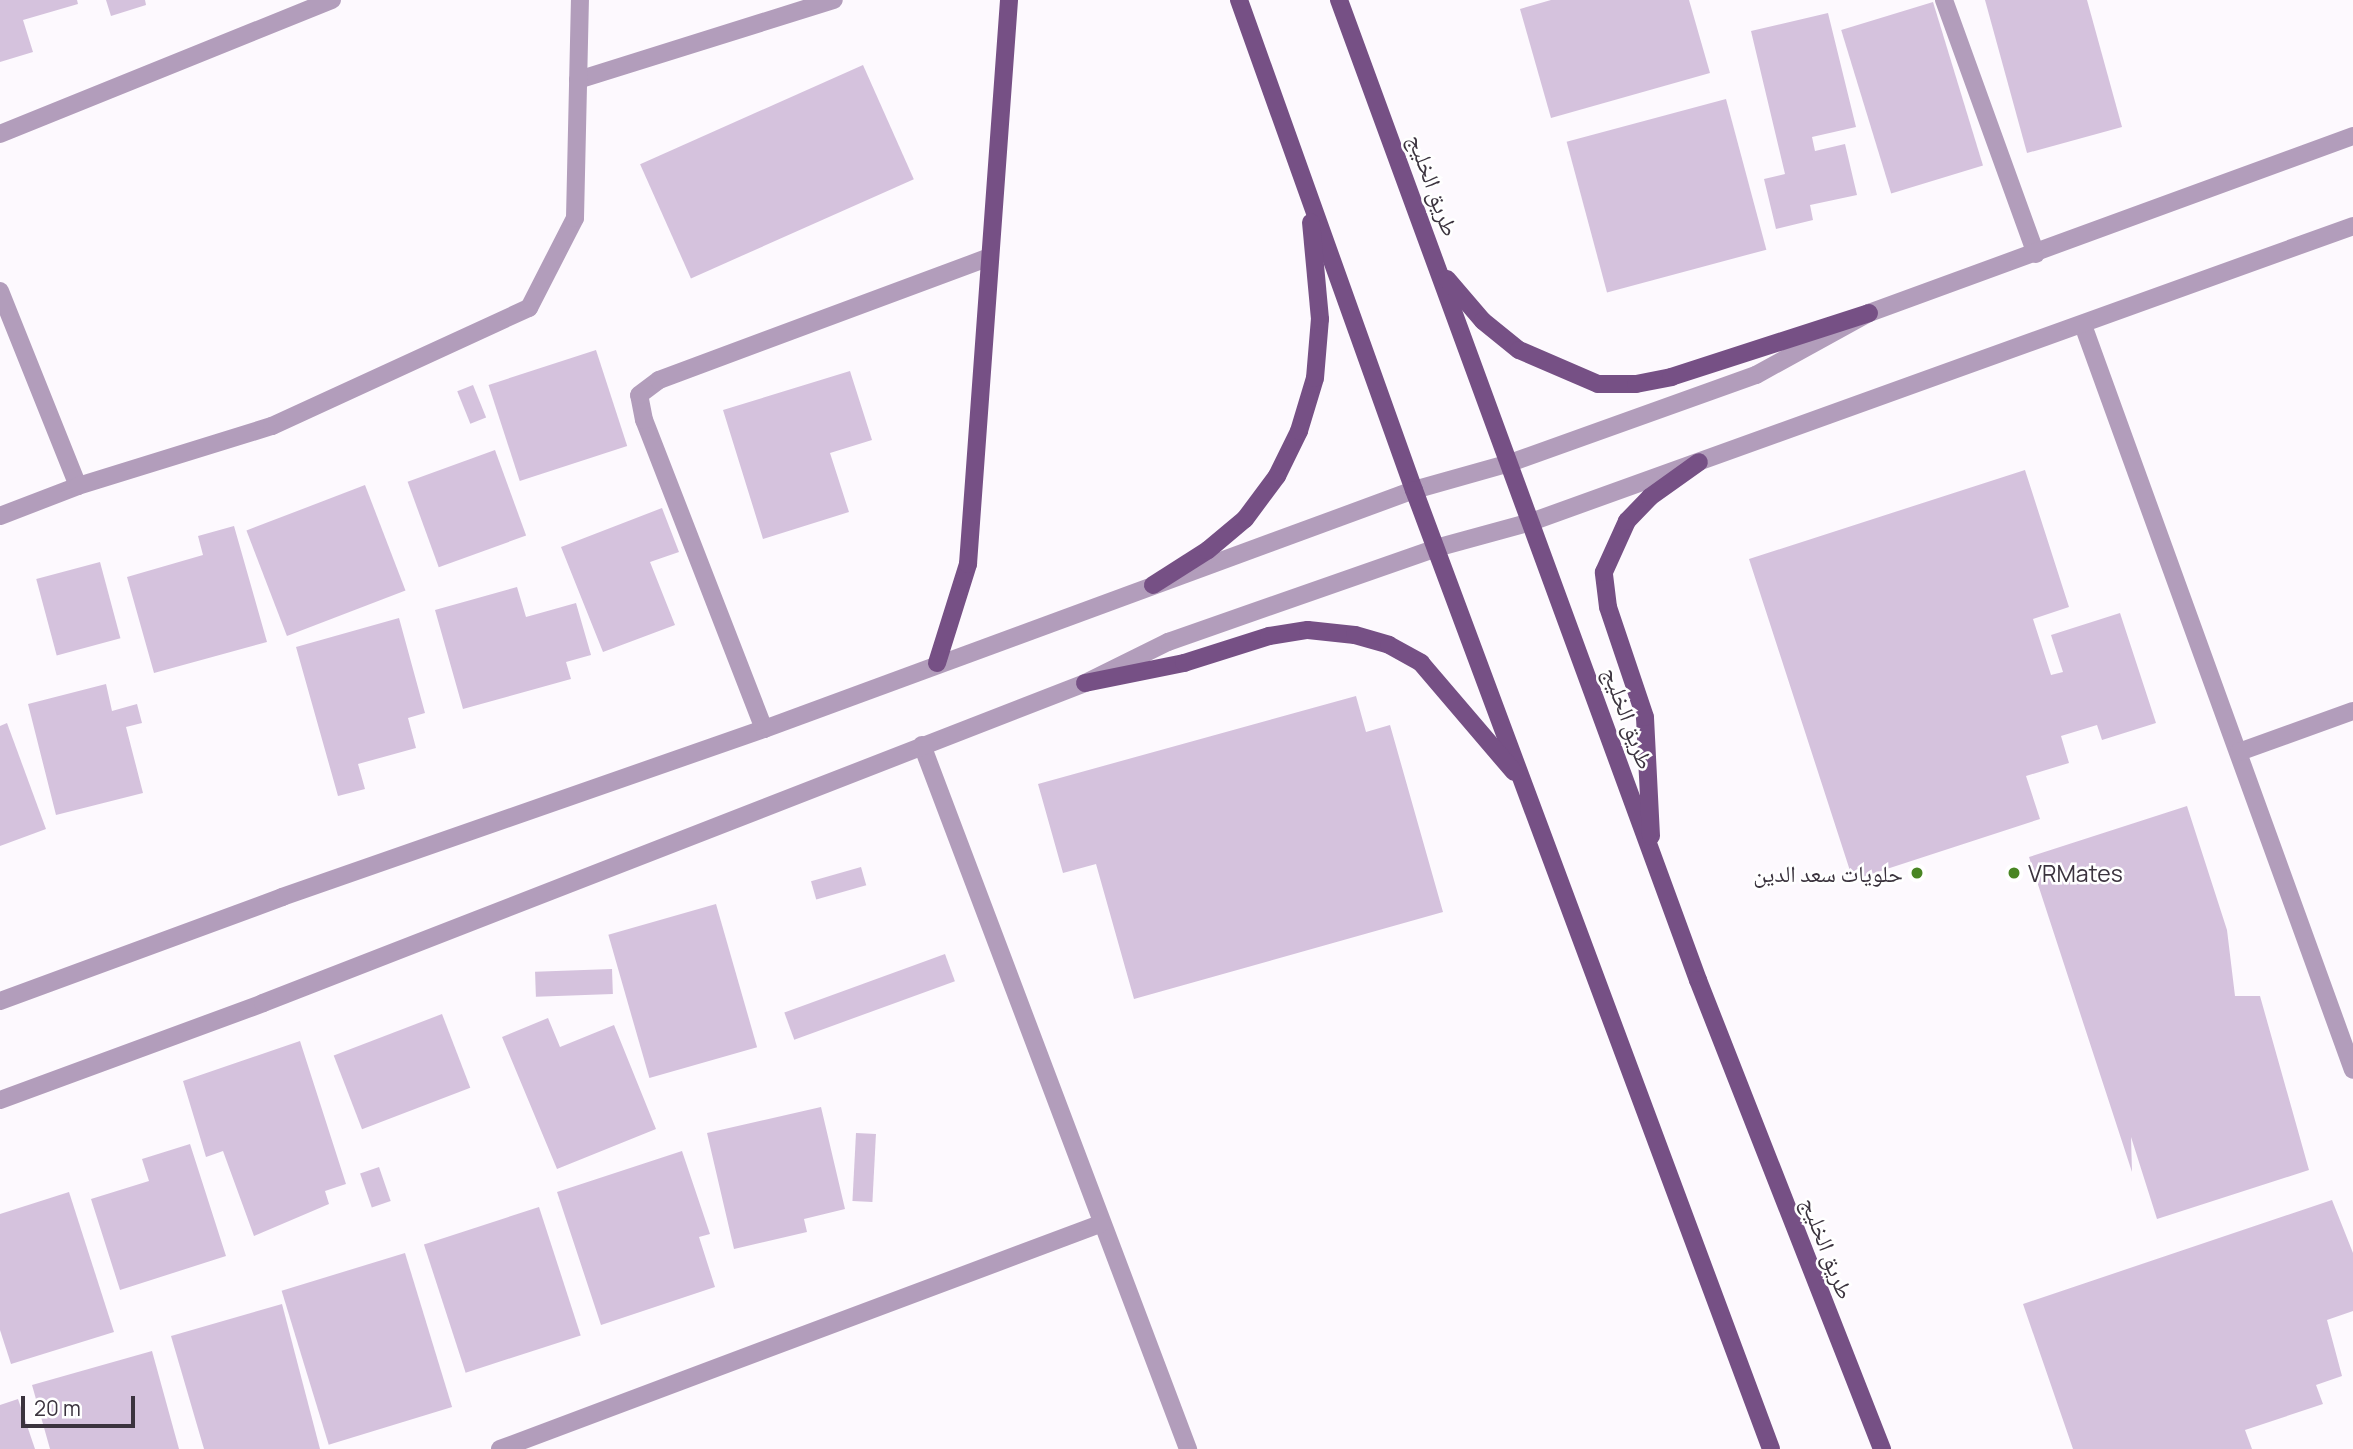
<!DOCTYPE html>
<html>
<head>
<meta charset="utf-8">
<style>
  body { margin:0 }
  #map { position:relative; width:2353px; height:1449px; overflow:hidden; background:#fdf9fe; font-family:Manrope,"Noto Naskh Arabic",sans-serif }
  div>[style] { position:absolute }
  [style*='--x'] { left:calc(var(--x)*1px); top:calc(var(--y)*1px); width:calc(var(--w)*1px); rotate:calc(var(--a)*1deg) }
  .building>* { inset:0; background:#d5c2dd; transform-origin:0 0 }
  .minor>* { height:18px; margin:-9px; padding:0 9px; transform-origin:9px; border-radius:9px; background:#b29dbb }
  .major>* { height:18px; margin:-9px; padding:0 9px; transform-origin:9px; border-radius:9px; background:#765085 }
  .dots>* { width:19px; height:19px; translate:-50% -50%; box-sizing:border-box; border:4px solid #fff; border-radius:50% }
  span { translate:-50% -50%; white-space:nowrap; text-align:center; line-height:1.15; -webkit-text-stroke:5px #fff; paint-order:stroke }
  .street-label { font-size:23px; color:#3b333e }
  .poi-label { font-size:23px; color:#3b333e }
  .right { translate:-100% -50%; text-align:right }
  .left { translate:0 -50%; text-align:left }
  .scale { position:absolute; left:21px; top:1396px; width:114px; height:32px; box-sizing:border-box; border:4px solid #3b333e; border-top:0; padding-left:9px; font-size:21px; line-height:24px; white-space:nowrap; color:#3b333e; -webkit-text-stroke:5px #fff; paint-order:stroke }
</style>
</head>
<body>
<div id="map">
  <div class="building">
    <i style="clip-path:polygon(0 0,77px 0,78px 4px,23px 20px,33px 52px,0 62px)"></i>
    <i style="clip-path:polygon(106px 0,145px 0,146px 5px,111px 16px)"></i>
    <i style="clip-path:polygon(1551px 0,1689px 0,1710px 73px,1551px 118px,1520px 9px)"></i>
    <i style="clip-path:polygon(1985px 0,2087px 0,2122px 127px,2027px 153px)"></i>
    <i style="left:1933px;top:2px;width:171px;height:96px;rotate:73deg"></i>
    <i style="clip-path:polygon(1828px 13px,1856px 127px,1812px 137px,1815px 151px,1845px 144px,1857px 195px,1810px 205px,1813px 220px,1776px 229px,1764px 179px,1785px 174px,1751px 31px)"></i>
    <i style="left:863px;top:65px;width:125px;height:244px;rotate:66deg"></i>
    <i style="left:1726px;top:99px;width:156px;height:165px;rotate:75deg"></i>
    <i style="left:596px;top:350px;width:101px;height:113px;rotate:72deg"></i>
    <i style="clip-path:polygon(850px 371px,872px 440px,830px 453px,849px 512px,763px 539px,723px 410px)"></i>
    <i style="left:473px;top:385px;width:35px;height:17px;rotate:68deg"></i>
    <i style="left:495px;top:450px;width:91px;height:93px;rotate:70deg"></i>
    <i style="clip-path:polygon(2025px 470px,2069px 607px,2033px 619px,2051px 675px,2063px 672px,2051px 635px,2120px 613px,2156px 723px,2102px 740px,2097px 725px,2061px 736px,2069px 763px,2026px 776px,2040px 819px,1853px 880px,1749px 559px)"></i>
    <i style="left:365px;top:485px;width:113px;height:127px;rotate:69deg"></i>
    <i style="clip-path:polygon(662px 508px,679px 552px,650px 562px,675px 625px,603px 652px,561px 547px)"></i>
    <i style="clip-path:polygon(234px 526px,267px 642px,154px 673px,127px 577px,203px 555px,198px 536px)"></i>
    <i style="left:100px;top:562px;width:79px;height:66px;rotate:75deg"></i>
    <i style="clip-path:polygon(517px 587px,526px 617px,576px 603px,591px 655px,566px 662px,571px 679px,463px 709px,435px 610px)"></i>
    <i style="clip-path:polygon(399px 618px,425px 713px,408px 718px,416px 748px,358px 764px,365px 789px,338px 796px,296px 647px)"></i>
    <i style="clip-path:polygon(106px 684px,112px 711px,137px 704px,142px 723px,126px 727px,143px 793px,56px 815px,28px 704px)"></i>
    <i style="clip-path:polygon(1356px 696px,1366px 732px,1390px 725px,1443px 912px,1134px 999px,1096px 864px,1063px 873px,1038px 784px)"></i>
    <i style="clip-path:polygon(7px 723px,46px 829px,0 846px,0 726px)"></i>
    <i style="clip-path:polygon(2187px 806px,2227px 930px,2235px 996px,2260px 996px,2309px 1170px,2157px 1219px,2131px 1137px,2132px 1172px,2029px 857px)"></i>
    <i style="left:861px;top:867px;width:19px;height:52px;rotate:74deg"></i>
    <i style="left:716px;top:904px;width:149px;height:112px;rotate:74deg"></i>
    <i style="left:945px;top:954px;width:29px;height:171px;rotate:70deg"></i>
    <i style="left:612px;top:969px;width:25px;height:77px;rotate:88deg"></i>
    <i style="left:442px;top:1014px;width:79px;height:116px;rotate:69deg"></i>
    <i style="clip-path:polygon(548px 1018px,560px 1047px,614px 1025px,656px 1129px,557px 1169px,502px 1037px)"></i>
    <i style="clip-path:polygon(300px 1041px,346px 1184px,325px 1191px,329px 1204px,254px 1236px,223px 1151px,206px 1157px,183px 1081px)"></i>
    <i style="clip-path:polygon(821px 1107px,845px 1209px,804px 1219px,807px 1232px,734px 1249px,707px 1133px)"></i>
    <i style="left:856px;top:1133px;width:20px;height:68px;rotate:3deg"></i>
    <i style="clip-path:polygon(190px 1144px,226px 1256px,120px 1290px,91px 1199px,149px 1181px,142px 1159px)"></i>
    <i style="clip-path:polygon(682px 1151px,710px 1234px,699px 1237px,715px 1287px,601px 1325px,557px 1192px)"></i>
    <i style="left:379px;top:1167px;width:36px;height:20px;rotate:71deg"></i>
    <i style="clip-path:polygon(69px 1192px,114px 1332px,11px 1364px,0 1330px,0 1214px)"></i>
    <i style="clip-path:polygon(2332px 1200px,2353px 1253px,2353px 1311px,2327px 1320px,2342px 1376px,2316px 1385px,2323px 1404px,2245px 1430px,2252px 1449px,2073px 1449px,2023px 1304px)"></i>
    <i style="left:539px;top:1207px;width:135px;height:121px;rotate:72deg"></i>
    <i style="left:405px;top:1253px;width:161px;height:129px;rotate:73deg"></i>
    <i style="clip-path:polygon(282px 1304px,320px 1449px,204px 1449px,171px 1336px)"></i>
    <i style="clip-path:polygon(152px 1351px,179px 1449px,50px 1449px,32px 1385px)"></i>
    <i style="clip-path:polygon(18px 1399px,35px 1449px,0 1449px,0 1405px)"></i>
  </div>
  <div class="minor">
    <i style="--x:1944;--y:0;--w:270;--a:70.1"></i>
    <i style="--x:578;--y:80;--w:268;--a:-17.4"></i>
    <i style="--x:0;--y:134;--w:358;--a:-22"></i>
    <i style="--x:0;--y:291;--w:210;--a:68.2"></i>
    <i style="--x:2083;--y:325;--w:792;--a:70.08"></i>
    <i style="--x:0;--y:516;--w:84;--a:-21"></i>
    <i style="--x:78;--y:486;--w:203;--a:-17.2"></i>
    <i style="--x:272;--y:426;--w:283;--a:-24.7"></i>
    <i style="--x:529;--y:308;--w:101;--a:-62.9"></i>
    <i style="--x:575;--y:218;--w:218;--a:-88.7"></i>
    <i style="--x:764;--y:729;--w:331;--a:-111.2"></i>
    <i style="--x:644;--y:420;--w:25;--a:-101"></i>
    <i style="--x:639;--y:395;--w:25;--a:-37"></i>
    <i style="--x:659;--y:380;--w:352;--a:-20.4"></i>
    <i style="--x:922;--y:745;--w:753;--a:69.3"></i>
    <i style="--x:2239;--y:752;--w:121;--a:-19.8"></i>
    <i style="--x:0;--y:1001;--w:301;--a:-20.2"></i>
    <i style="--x:282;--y:897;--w:510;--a:-19.22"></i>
    <i style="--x:764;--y:729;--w:693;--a:-20.19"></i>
    <i style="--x:1414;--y:490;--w:100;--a:-15.7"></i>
    <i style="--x:1510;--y:463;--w:261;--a:-19.7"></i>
    <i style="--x:1756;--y:375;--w:129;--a:-28.8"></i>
    <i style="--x:1869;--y:313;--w:515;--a:-20.09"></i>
    <i style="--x:0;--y:1100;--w:280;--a:-20.2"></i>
    <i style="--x:263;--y:1003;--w:882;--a:-21.27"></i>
    <i style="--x:1085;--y:683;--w:93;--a:-26.3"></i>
    <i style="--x:1168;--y:642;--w:284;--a:-19.3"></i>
    <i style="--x:1436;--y:548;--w:98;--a:-15.3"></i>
    <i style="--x:1531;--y:522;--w:874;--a:-19.8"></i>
    <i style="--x:500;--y:1449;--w:641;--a:-20.56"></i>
  </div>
  <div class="major">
    <i style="--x:1239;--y:0;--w:520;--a:70.35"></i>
    <i style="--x:1414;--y:490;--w:1023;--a:69.58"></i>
    <i style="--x:1339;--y:0;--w:1044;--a:69.88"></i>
    <i style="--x:1698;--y:980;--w:504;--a:68.58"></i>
    <i style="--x:1447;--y:279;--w:55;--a:49.4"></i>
    <i style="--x:1483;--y:321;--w:46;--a:38.9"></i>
    <i style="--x:1519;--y:350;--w:86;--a:23.3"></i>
    <i style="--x:1598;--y:384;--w:38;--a:0"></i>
    <i style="--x:1636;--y:384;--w:36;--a:-11"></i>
    <i style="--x:1671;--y:377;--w:208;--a:-17.9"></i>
    <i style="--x:1153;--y:585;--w:65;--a:-32.5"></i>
    <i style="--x:1208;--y:550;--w:48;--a:-40"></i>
    <i style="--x:1245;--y:519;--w:54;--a:-53.3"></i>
    <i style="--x:1277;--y:476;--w:50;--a:-63.9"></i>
    <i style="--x:1299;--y:431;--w:55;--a:-73.2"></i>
    <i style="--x:1315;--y:378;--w:59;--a:-85.2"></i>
    <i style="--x:1320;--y:319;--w:97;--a:-95.3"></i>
    <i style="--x:937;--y:663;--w:104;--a:-72.6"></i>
    <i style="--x:968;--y:564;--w:565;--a:-85.84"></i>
    <i style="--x:1085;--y:683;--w:101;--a:-11.4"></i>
    <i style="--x:1184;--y:663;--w:89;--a:-17.6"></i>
    <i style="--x:1269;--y:636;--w:39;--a:-9"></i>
    <i style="--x:1308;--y:630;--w:47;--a:6.1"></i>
    <i style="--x:1355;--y:635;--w:35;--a:16"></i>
    <i style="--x:1389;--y:645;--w:37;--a:29"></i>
    <i style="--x:1421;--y:663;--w:143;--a:49.5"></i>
    <i style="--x:1651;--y:836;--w:119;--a:-92.9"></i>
    <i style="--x:1645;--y:717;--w:116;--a:-108.6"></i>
    <i style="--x:1608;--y:607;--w:35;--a:-97"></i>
    <i style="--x:1604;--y:572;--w:56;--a:-65.7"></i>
    <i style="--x:1627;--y:521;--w:33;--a:-46"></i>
    <i style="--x:1650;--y:497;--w:60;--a:-35.5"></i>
  </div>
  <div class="dots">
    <i style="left:1917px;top:873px;background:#498523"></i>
    <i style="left:2014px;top:873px;background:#498523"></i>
  </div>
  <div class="street-label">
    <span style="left:1434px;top:185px;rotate:70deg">طريق الخليج</span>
    <span style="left:1629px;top:718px;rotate:70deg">طريق الخليج</span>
    <span style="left:1828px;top:1248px;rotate:69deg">طريق الخليج</span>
  </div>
  <div class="poi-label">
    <span class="right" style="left:1903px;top:873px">حلويات سعد الدين</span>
    <span class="left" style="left:2028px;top:873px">VRMates</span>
  </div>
  <div class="scale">20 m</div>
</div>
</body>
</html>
